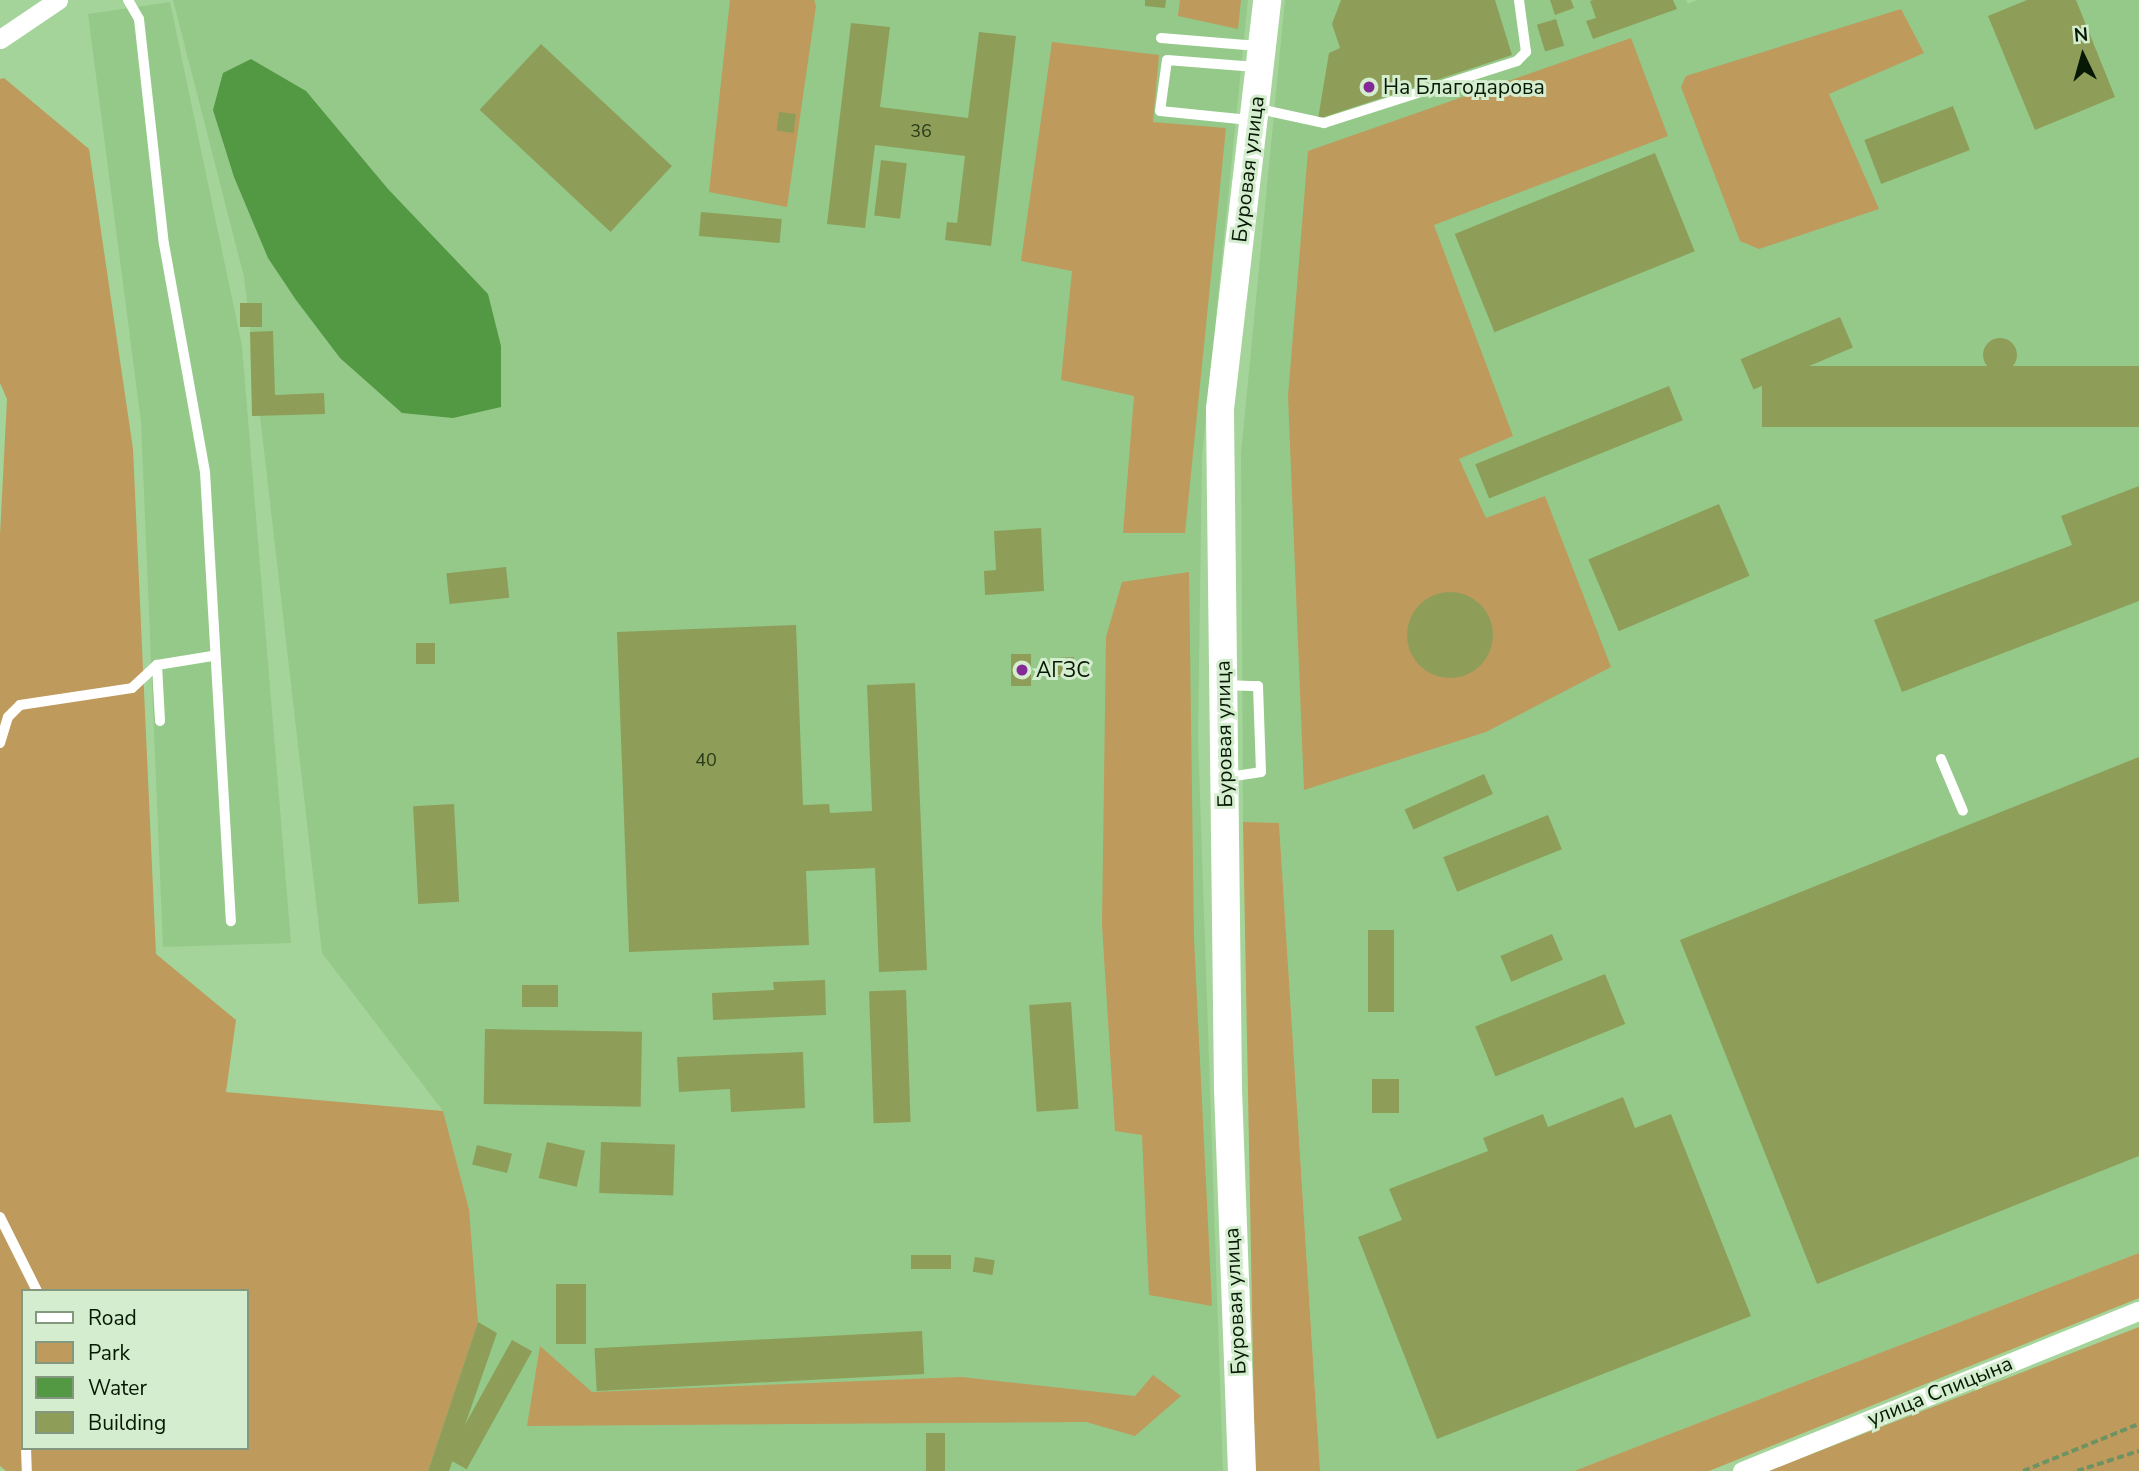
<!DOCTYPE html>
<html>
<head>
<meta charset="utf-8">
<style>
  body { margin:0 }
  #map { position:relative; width:2139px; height:1471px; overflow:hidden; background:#a4d499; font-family:"Nunito Sans",sans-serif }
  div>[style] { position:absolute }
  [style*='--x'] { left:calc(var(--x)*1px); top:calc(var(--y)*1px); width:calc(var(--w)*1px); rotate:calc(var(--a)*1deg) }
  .built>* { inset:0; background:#95c989 }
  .green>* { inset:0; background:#be9a5c }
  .water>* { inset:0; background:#539842 }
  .building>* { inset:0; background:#8e9e59; transform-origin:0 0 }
  .round { border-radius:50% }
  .path>* { height:3.5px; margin-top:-1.75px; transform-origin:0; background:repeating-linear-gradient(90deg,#6d9365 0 7px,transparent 0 10.5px) }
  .service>* { height:10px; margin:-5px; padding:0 5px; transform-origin:5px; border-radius:5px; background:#fff }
  .minor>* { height:19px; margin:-9.5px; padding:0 9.5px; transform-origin:9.5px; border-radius:9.5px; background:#fff }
  .secondary>* { height:28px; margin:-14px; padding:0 14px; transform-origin:14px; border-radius:14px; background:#fff }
  .dots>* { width:19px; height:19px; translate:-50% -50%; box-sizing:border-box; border:4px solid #d5edcf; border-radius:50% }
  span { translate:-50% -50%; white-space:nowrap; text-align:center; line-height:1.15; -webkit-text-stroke:6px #d5edcf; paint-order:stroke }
  .number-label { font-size:18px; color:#293a19 }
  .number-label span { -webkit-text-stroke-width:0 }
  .poi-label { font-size:21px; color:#071904 }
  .left { translate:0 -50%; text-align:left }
  .street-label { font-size:21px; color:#071904 }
  .legend { position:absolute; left:21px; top:1289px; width:228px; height:161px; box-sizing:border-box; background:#d5edcf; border:2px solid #83987e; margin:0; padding:9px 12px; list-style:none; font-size:21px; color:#071904 }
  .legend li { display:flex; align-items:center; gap:14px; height:35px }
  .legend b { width:35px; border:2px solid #83987e }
  .north { position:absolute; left:2048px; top:21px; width:70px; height:70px; -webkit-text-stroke:5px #d5edcf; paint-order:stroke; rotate:355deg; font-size:19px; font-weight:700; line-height:28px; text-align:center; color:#071904 }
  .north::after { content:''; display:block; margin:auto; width:24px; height:32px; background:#071904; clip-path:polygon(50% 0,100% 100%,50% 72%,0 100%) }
</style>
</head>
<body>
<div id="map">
  <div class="built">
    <i style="clip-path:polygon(173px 0,1248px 0,1202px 456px,1198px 737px,1223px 1471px,428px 1471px,469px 1209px,443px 1111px,322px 953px,244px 277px)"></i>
    <i style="clip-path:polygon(1285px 0,1686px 0,1688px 4px,1697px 0,2139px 0,2139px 1253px,1574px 1471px,1320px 1471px,1279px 823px,1243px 822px,1241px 454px)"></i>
    <i style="clip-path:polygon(170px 2px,242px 346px,291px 943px,163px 947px,141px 422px,88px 14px)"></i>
  </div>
  <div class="green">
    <i style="clip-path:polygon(730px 0,814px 0,816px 6px,787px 207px,709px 192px)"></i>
    <i style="clip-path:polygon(1180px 0,1241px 0,1238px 29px,1178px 16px)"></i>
    <i style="clip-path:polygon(1901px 9px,1924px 53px,1829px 94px,1879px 209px,1759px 249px,1740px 241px,1681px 87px,1686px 76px)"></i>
    <i style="clip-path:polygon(1631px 38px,1668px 136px,1434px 225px,1513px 436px,1459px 459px,1486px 518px,1545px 496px,1611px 667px,1486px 732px,1304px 790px,1288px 396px,1308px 151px)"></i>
    <i style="clip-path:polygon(1052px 42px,1159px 55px,1153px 122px,1226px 128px,1185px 533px,1123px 533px,1134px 396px,1061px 380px,1072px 271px,1021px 261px)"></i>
    <i style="clip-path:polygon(evenodd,4px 78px,89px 149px,133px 449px,156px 954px,236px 1020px,226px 1092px,443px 1111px,469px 1209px,478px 1322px,428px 1471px,6px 1471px,0 1466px,0 535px,7px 399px,0 383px,0 79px,4px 78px,23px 1291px,247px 1291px,247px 1448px,23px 1448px,23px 1291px)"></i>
    <i style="clip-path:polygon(1189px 572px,1194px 938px,1212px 1306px,1149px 1295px,1142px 1135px,1115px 1131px,1102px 925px,1106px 637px,1122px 582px)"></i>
    <i style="clip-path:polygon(1243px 822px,1279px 823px,1320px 1471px,1255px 1471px)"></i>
    <i style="clip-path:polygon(2139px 1253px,2139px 1298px,1709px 1471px,1574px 1471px)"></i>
    <i style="clip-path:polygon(2139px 1327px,2139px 1471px,1768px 1471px)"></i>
    <i style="clip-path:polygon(540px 1346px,592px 1392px,961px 1377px,1135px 1396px,1153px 1375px,1181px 1396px,1135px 1436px,1086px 1422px,527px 1426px)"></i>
  </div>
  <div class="water">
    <i style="clip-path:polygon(251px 59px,306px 91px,388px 189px,488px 294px,501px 346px,501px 407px,453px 418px,402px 413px,340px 358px,296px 300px,268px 258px,234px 177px,213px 110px,223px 73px)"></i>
  </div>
  <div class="building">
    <i style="clip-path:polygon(1145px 0,1166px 0,1165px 8px,1145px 6px)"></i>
    <i style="clip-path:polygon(1341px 0,1495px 0,1512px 55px,1318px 119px,1329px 53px,1340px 48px,1332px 24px)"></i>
    <i style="clip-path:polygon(1550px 0,1571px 0,1574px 8px,1555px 15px)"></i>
    <i style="clip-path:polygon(1593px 0,1673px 0,1677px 9px,1593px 39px,1586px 21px,1596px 18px,1590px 1px)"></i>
    <i style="clip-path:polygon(2027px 0,2076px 0,2115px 97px,2035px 130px,1988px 16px)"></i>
    <i style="left:1556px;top:19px;width:28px;height:20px;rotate:73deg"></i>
    <i style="clip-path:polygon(851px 23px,890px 27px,880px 107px,968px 118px,979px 32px,1016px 36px,991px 246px,945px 240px,947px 222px,957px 223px,965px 156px,875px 145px,865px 228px,827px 224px)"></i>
    <i style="left:541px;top:44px;width:179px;height:90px;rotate:43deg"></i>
    <i style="left:1953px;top:106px;width:47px;height:95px;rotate:69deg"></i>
    <i style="left:779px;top:112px;width:17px;height:19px;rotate:7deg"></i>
    <i style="left:1655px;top:153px;width:106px;height:216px;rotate:68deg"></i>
    <i style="left:881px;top:160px;width:26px;height:56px;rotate:7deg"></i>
    <i style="left:701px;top:212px;width:81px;height:24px;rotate:5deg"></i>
    <i style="left:240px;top:303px;width:22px;height:24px"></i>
    <i style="left:1840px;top:317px;width:33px;height:108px;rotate:67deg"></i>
    <i style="clip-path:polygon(273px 331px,275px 395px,324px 393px,325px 414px,252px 416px,250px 332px)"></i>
    <i class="round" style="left:1983px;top:338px;width:34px;height:34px"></i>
    <i style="left:2139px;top:366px;width:61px;height:377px;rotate:90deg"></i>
    <i style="left:1669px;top:386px;width:37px;height:209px;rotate:68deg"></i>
    <i style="clip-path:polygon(2139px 486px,2139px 601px,1902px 692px,1874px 620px,2072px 545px,2061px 516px)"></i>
    <i style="left:1719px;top:504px;width:78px;height:142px;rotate:67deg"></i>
    <i style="clip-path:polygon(1041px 528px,1044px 591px,985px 595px,984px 571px,996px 570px,994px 531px)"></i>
    <i style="left:506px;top:567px;width:31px;height:60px;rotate:84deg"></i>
    <i class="round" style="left:1407px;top:592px;width:86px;height:86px"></i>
    <i style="clip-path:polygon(796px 625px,803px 805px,829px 804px,830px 813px,872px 811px,867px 685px,915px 683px,927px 970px,879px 972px,875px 868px,806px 871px,809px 945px,629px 952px,617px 632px)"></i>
    <i style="left:416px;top:643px;width:19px;height:21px"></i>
    <i style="left:1011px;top:654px;width:20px;height:32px"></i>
    <i style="left:1074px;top:657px;width:19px;height:24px;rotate:87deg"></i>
    <i style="clip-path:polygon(2139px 757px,2139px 1156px,1817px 1284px,1680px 940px)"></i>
    <i style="left:1484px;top:774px;width:22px;height:87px;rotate:66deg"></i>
    <i style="left:454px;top:804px;width:98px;height:41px;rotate:87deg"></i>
    <i style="left:1548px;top:815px;width:37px;height:113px;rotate:68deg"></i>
    <i style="left:1368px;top:930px;width:26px;height:82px"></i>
    <i style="left:1552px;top:934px;width:28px;height:56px;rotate:67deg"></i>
    <i style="left:1605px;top:974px;width:54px;height:140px;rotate:68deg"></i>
    <i style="clip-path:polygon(825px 980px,826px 1015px,713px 1020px,712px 993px,774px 990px,773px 982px)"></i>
    <i style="left:558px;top:985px;width:22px;height:36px;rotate:90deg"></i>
    <i style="left:906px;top:990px;width:132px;height:37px;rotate:88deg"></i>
    <i style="left:1071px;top:1002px;width:107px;height:42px;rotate:86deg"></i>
    <i style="left:485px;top:1029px;width:157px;height:75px;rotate:1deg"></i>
    <i style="clip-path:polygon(803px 1052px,805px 1108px,731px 1112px,730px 1089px,679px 1092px,677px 1057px)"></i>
    <i style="left:1372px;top:1079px;width:27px;height:34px"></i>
    <i style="clip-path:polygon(1623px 1097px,1635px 1128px,1671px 1114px,1751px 1316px,1437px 1439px,1358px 1237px,1402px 1220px,1389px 1189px,1488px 1151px,1483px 1138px,1543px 1114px,1548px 1127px)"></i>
    <i style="left:547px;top:1142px;width:39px;height:37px;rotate:13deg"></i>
    <i style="left:601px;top:1142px;width:74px;height:51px;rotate:2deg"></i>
    <i style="left:477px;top:1145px;width:36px;height:20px;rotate:14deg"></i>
    <i style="left:911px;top:1255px;width:40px;height:14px"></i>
    <i style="left:975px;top:1257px;width:20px;height:15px;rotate:9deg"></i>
    <i style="left:556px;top:1284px;width:30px;height:60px"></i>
    <i style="clip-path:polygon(478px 1322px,497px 1333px,449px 1471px,428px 1471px)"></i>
    <i style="left:922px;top:1331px;width:43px;height:328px;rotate:87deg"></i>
    <i style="left:512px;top:1340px;width:23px;height:135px;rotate:29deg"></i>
    <i style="left:926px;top:1433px;width:19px;height:38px"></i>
  </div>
  <div class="path">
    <i style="--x:2023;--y:1471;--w:125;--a:-22.1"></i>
    <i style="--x:2077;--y:1471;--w:65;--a:-17.9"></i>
  </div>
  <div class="service">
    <i style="--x:128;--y:0;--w:22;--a:60"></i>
    <i style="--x:139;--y:19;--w:226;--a:83.7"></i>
    <i style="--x:164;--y:244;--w:232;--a:79.8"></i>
    <i style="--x:205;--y:472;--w:450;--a:86.7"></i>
    <i style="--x:1161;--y:38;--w:97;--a:4.7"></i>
    <i style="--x:1255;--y:108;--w:71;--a:12.3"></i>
    <i style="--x:1324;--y:123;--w:203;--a:-17.8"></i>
    <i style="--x:1517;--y:61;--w:13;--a:-45"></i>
    <i style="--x:1526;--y:52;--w:52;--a:-97.7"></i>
    <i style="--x:1249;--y:120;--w:89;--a:-174.2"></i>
    <i style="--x:1160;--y:111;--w:51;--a:-82.2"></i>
    <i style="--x:1167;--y:60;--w:89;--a:4.5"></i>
    <i style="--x:157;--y:665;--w:56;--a:86.9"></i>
    <i style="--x:1224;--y:685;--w:34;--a:2"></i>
    <i style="--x:1258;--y:686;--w:86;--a:88"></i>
    <i style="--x:1261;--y:772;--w:33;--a:171"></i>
    <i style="--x:0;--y:743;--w:27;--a:-73"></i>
    <i style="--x:8;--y:717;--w:17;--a:-45"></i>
    <i style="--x:20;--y:705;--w:113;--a:-8.6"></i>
    <i style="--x:132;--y:688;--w:34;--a:-43"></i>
    <i style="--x:157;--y:665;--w:56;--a:-9.3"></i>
    <i style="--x:1941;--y:759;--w:56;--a:67.1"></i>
    <i style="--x:0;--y:1217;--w:83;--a:63.4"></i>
    <i style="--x:26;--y:1448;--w:23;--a:88"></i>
  </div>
  <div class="minor">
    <i style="--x:0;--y:39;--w:70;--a:-33.9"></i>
    <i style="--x:1742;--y:1471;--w:428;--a:-22"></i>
  </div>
  <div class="secondary">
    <i style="--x:1242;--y:1471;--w:383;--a:-92.1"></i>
    <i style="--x:1228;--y:1088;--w:679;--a:-90.68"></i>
    <i style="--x:1220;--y:409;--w:412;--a:-83.4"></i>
  </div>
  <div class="dots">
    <i style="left:1369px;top:87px;background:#832a97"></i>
    <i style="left:1022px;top:670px;background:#832a97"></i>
  </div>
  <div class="number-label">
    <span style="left:921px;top:131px">36</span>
    <span style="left:706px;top:760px">40</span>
  </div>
  <div class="poi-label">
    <span class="left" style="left:1383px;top:87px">На Благодарова</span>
    <span class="left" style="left:1036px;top:670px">АГЗС</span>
  </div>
  <div class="street-label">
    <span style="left:1248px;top:169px;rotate:-83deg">Буровая улица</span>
    <span style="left:1224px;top:734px;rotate:-91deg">Буровая улица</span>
    <span style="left:1235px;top:1301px;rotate:-93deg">Буровая улица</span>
    <span style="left:1940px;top:1391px;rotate:-22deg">улица Спицына</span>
  </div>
  <ul class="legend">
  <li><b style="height:9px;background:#fff"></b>Road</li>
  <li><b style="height:19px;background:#be9a5c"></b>Park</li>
  <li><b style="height:19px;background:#539842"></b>Water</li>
  <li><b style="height:19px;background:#8e9e59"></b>Building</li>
  </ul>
  <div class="north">N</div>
</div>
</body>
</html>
